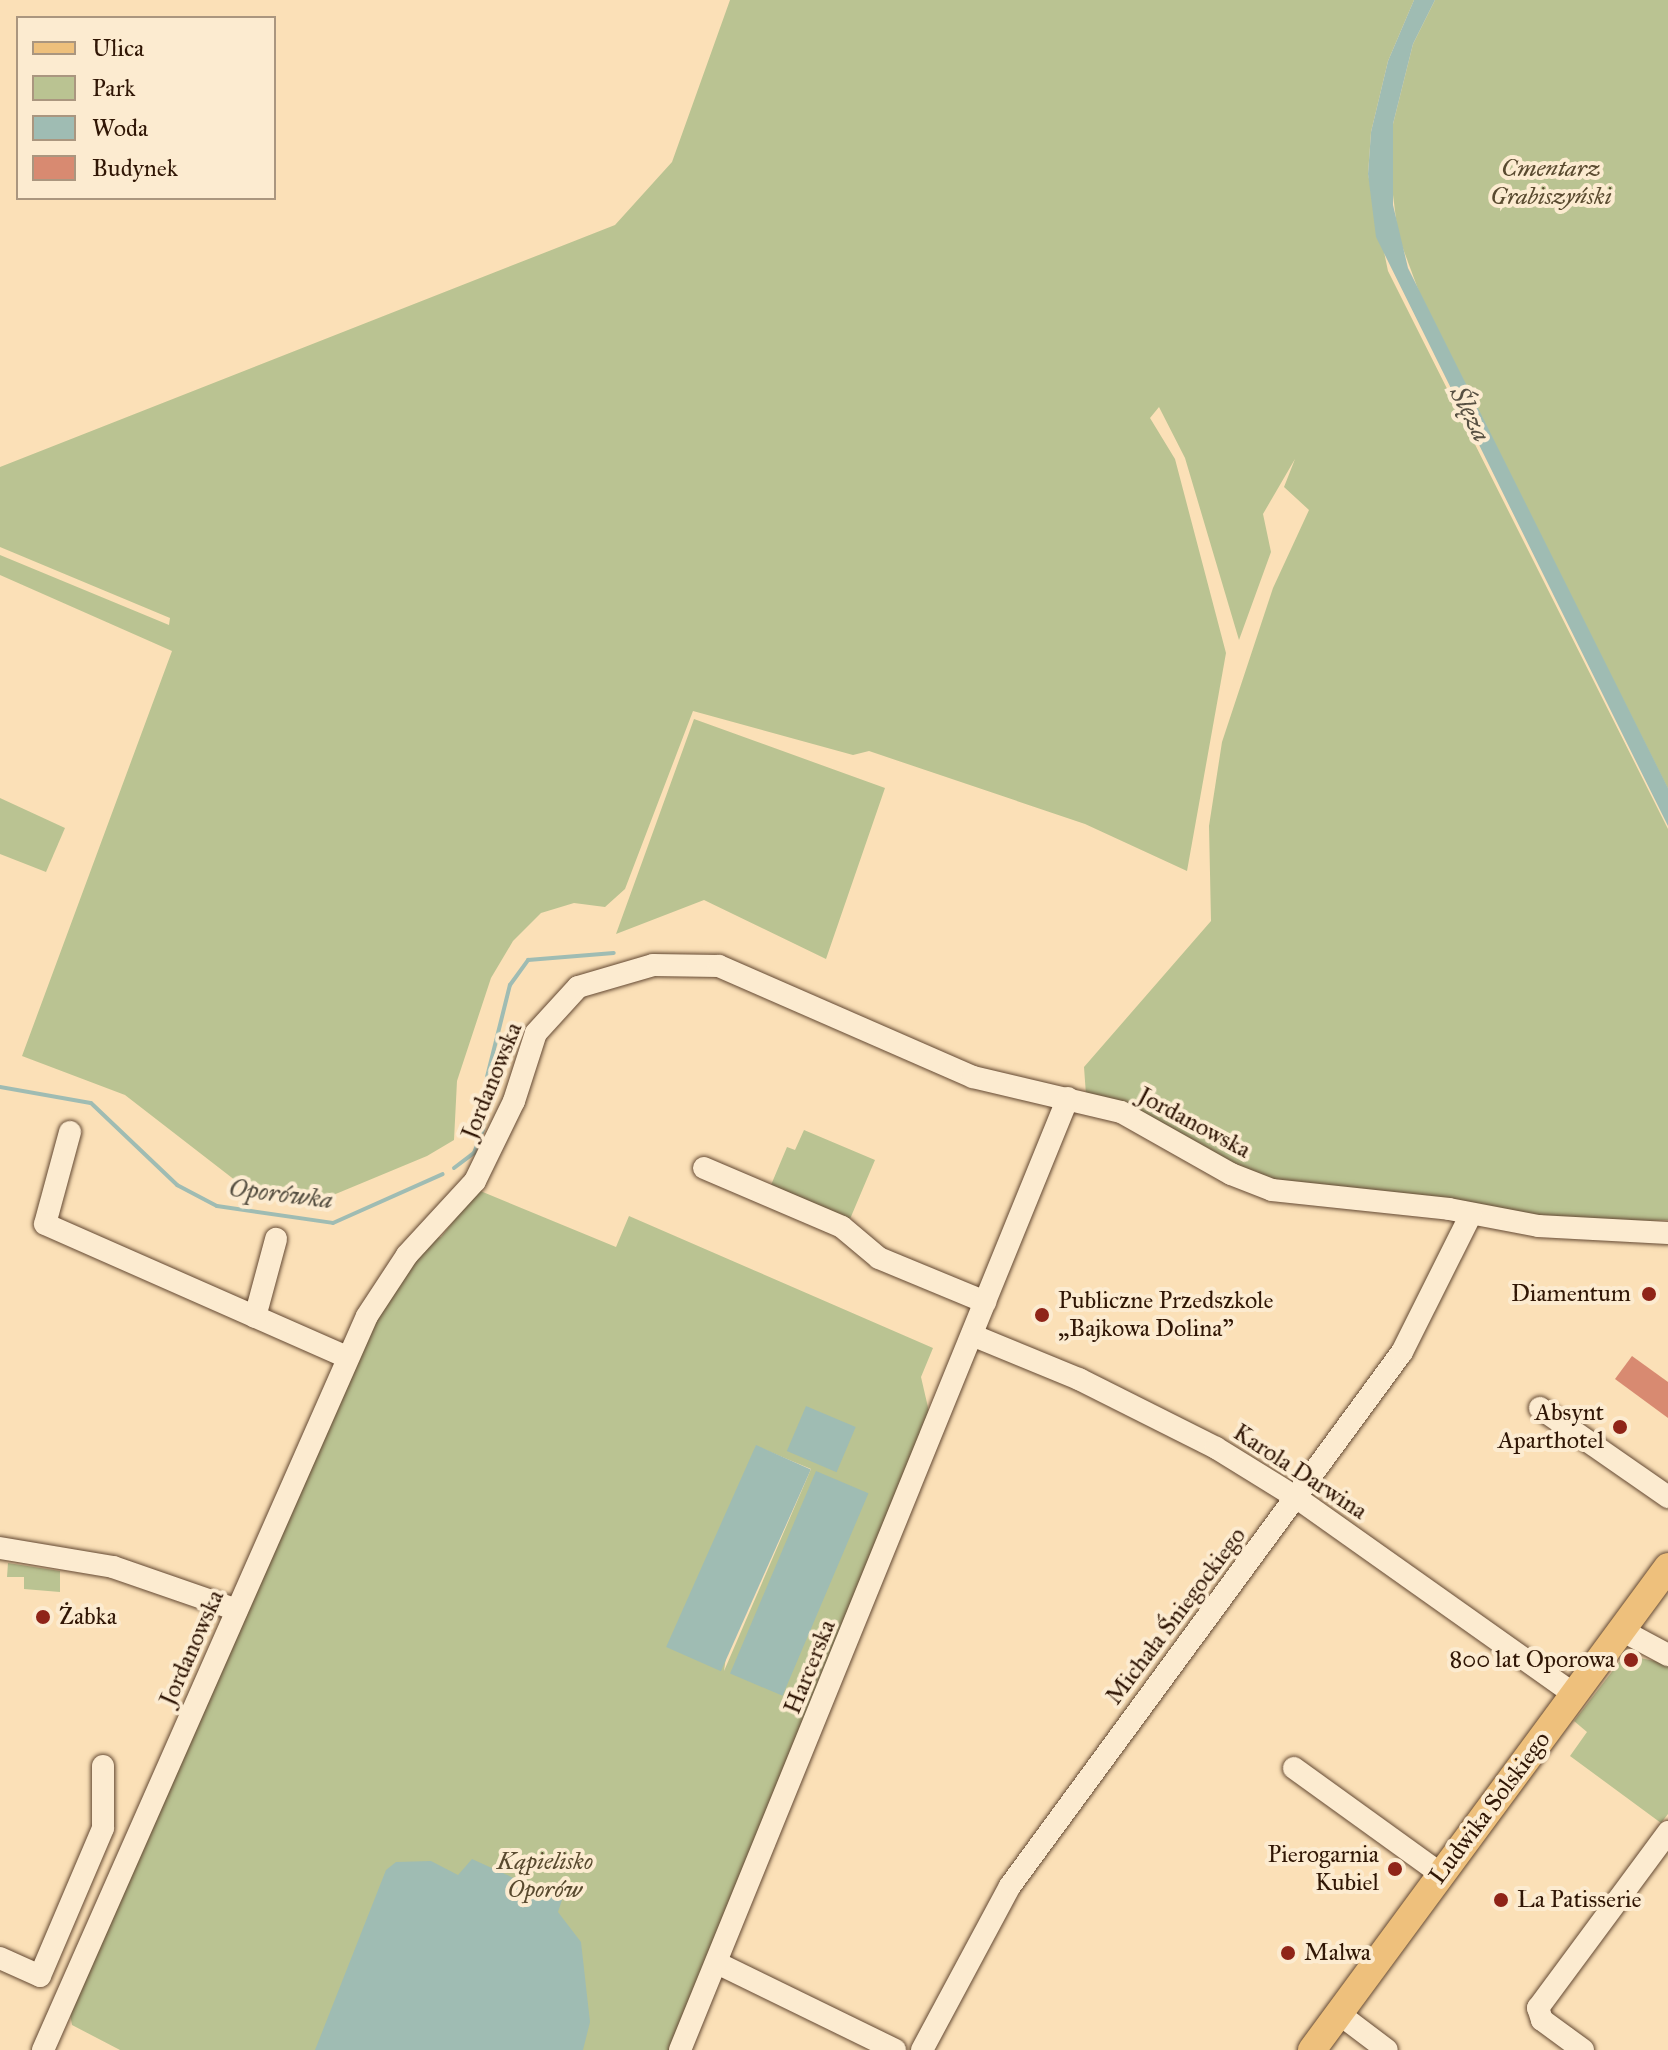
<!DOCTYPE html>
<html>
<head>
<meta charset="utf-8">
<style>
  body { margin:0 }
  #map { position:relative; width:1668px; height:2050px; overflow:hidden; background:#fbe0b7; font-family:"IM FELL Great Primer",serif }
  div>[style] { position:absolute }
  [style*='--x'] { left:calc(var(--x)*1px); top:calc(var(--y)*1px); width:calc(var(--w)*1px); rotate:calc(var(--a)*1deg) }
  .green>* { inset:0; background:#bac392 }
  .water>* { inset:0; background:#9fbcb3; transform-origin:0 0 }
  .stream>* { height:4px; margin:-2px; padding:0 2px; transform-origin:2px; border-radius:2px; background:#9fbcb3 }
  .building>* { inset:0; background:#d88a71 }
  .roads { filter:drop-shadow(0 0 2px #634832) drop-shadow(0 0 2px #634832) }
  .minor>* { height:22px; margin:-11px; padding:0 11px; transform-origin:11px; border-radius:11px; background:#fcebd0 }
  .major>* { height:28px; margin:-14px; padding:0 14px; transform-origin:14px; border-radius:14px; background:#eec07c }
  .dots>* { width:22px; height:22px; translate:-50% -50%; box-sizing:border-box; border:4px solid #fcebd0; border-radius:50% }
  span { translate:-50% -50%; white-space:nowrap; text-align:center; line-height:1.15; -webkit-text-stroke:8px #fcebd0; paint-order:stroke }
  .park-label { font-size:24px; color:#594a2f; font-style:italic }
  .street-label { font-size:24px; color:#301605 }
  .poi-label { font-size:24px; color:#301605 }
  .right { translate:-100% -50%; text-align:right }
  .left { translate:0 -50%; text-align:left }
  .water-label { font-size:26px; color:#575042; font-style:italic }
  .legend { position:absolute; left:16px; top:16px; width:260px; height:184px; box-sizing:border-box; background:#fcebd0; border:2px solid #aa967f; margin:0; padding:10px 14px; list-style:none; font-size:24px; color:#301605 }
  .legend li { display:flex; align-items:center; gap:16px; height:40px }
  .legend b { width:40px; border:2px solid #aa967f }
</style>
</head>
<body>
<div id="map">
  <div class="green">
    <i style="clip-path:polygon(730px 0,1414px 0,1388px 61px,1371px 132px,1368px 174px,1388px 271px,1668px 829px,1668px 1220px,1588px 1223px,1322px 1193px,1255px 1176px,1086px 1095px,1084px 1067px,1211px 921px,1209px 826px,1222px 742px,1273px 588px,1309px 510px,1284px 487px,1295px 459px,1263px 514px,1271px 552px,1239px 640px,1185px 458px,1159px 407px,1150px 418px,1175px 459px,1226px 653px,1187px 871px,1085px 824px,869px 751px,853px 755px,693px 711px,625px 889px,605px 907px,574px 903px,541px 913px,513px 941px,491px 978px,457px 1081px,454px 1140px,427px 1156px,326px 1198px,249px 1191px,125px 1095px,22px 1056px,172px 651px,0 575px,0 555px,169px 625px,170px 618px,0 547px,0 467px,615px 225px,672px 162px)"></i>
    <i style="clip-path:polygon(1435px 0,1668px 0,1668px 789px,1422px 300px,1398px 235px,1390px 171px,1393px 124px,1413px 44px)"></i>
    <i style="clip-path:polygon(694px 719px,885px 788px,826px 959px,704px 900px,616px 934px)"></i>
    <i style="clip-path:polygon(0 798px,65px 828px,46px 872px,0 854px)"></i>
    <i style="clip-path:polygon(804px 1130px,875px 1160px,850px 1219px,771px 1185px,787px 1147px,795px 1150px)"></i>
    <i style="clip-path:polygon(evenodd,478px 1190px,616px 1247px,629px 1216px,933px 1348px,921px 1377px,930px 1416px,781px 1782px,669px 2050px,120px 2050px,72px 2025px,70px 2014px,374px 1317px,428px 1240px,441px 1237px,478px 1190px,756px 1446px,811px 1469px,724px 1671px,756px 1446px)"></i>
    <i style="clip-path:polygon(8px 1563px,60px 1571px,60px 1592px,24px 1589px,24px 1577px,7px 1577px)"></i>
    <i style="clip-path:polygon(1636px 1657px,1668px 1664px,1668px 1814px,1661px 1823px,1570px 1756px,1587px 1732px,1574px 1721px,1621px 1660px)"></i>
  </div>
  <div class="water">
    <i style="clip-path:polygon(1414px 0,1435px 0,1413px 44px,1393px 124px,1393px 205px,1408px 268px,1668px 788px,1668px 826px,1376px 237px,1368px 174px,1371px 132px,1388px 61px)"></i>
    <i style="left:806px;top:1406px;width:54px;height:49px;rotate:23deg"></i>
    <i style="left:756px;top:1445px;width:60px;height:221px;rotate:24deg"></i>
    <i style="left:816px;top:1471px;width:57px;height:220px;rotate:23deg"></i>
    <i style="clip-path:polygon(472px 1859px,562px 1900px,558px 1912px,581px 1942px,590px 2022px,583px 2050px,315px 2050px,386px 1870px,396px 1862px,431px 1861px,458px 1875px)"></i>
  </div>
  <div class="stream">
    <i style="--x:0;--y:1087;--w:92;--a:10"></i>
    <i style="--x:91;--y:1103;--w:119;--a:43.6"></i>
    <i style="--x:177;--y:1185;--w:45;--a:27.7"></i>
    <i style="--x:217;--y:1206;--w:117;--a:8.3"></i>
    <i style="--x:333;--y:1223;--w:120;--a:-24"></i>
    <i style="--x:454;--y:1168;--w:25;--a:-37"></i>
    <i style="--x:474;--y:1153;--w:26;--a:-69"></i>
    <i style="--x:483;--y:1129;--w:52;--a:-85.6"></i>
    <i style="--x:487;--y:1077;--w:95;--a:-76"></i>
    <i style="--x:510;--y:985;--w:31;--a:-54"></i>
    <i style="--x:528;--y:960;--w:86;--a:-4.7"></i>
  </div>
  <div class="building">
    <i style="clip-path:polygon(1632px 1356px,1668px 1382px,1668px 1418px,1615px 1379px)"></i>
  </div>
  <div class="roads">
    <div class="minor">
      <i style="--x:70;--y:1132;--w:95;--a:105.2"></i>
      <i style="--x:45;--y:1224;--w:330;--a:23.8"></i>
      <i style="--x:704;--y:1168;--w:150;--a:23.1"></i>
      <i style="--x:842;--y:1227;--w:48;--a:40"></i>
      <i style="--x:879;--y:1258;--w:115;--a:22.5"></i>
      <i style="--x:255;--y:1317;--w:81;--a:-74.9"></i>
      <i style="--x:972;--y:1335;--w:116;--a:22.4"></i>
      <i style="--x:1079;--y:1379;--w:153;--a:26.7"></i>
      <i style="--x:1216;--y:1448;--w:95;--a:31.7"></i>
      <i style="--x:1297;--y:1498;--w:341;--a:35.3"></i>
      <i style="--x:1540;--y:1408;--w:156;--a:34.8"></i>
      <i style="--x:0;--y:1548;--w:115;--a:9.5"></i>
      <i style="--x:113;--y:1567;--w:131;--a:19.1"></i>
      <i style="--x:1623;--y:1631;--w:51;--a:28.1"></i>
      <i style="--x:1294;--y:1768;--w:181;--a:35.8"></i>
      <i style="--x:0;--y:1958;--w:44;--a:24.2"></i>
      <i style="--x:40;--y:1976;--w:161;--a:-66.9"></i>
      <i style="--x:103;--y:1828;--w:62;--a:-90"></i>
      <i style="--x:717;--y:1963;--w:198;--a:26"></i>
      <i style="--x:1338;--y:2013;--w:61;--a:37.1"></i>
      <i style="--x:43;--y:2050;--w:802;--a:-66.18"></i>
      <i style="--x:367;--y:1316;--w:73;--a:-56.7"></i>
      <i style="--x:407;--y:1255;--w:100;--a:-47.4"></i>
      <i style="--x:475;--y:1181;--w:89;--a:-64"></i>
      <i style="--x:514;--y:1101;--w:71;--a:-72.1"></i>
      <i style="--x:536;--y:1033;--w:62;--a:-47.6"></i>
      <i style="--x:578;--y:987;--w:78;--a:-16.3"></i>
      <i style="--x:653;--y:965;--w:66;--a:0.9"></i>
      <i style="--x:719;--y:966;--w:277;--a:23.6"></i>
      <i style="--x:973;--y:1077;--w:152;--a:13.3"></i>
      <i style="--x:1121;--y:1112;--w:126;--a:29.4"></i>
      <i style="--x:1231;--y:1174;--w:44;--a:21.3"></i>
      <i style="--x:1272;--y:1190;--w:178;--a:6.1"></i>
      <i style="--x:1449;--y:1209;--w:91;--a:10.8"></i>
      <i style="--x:1538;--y:1226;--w:130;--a:3.1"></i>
      <i style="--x:680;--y:2050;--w:1028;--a:-67.83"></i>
      <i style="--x:922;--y:2050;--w:186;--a:-61.8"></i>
      <i style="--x:1010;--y:1886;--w:662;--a:-53.72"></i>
      <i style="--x:1402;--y:1352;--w:154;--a:-63.4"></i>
      <i style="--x:1583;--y:2050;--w:51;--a:-143.8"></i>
      <i style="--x:1542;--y:2020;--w:13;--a:-108"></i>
      <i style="--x:1538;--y:2008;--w:219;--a:-53.5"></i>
    </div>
    <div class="major">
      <i style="--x:1312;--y:2050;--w:600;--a:-53.61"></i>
    </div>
  </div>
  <div class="dots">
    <i style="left:1649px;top:1294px;background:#8f2418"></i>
    <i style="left:1042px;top:1315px;background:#8f2418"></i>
    <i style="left:1620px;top:1427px;background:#8f2418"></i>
    <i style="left:43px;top:1617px;background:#8f2418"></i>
    <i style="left:1631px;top:1660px;background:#8f2418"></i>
    <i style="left:1395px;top:1869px;background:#8f2418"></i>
    <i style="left:1501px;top:1900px;background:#8f2418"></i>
    <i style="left:1288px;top:1953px;background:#8f2418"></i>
  </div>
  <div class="park-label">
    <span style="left:1551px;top:183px">Cmentarz<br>Grabiszyński</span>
    <span style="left:545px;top:1876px">Kąpielisko<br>Oporów</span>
  </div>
  <div class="street-label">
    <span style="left:492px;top:1081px;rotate:-68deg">Jordanowska</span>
    <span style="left:1194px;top:1123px;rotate:28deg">Jordanowska</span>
    <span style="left:1300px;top:1472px;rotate:33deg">Karola Darwina</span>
    <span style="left:1176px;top:1616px;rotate:-53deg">Michała Śniegockiego</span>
    <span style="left:192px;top:1648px;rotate:-66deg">Jordanowska</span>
    <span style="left:810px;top:1667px;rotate:-68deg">Harcerska</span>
    <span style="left:1490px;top:1808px;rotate:-53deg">Ludwika Solskiego</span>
  </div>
  <div class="poi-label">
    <span class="right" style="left:1631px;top:1294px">Diamentum</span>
    <span class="left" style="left:1058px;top:1315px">Publiczne Przedszkole<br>„Bajkowa Dolina”</span>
    <span class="right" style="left:1604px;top:1427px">Absynt<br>Aparthotel</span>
    <span class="left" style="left:59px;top:1617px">Żabka</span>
    <span class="right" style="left:1615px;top:1660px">800 lat Oporowa</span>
    <span class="right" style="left:1379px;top:1869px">Pierogarnia<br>Kubiel</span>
    <span class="left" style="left:1517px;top:1900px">La Patisserie</span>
    <span class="left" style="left:1304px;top:1953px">Malwa</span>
  </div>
  <div class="water-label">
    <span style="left:1470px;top:414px;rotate:63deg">Ślęza</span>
    <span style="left:281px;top:1194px;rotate:7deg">Oporówka</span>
  </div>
  <ul class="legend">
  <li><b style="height:10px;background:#eec07c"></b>Ulica</li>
  <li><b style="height:22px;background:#bac392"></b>Park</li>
  <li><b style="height:22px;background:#9fbcb3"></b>Woda</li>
  <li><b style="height:22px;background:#d88a71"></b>Budynek</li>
  </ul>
</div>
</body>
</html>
